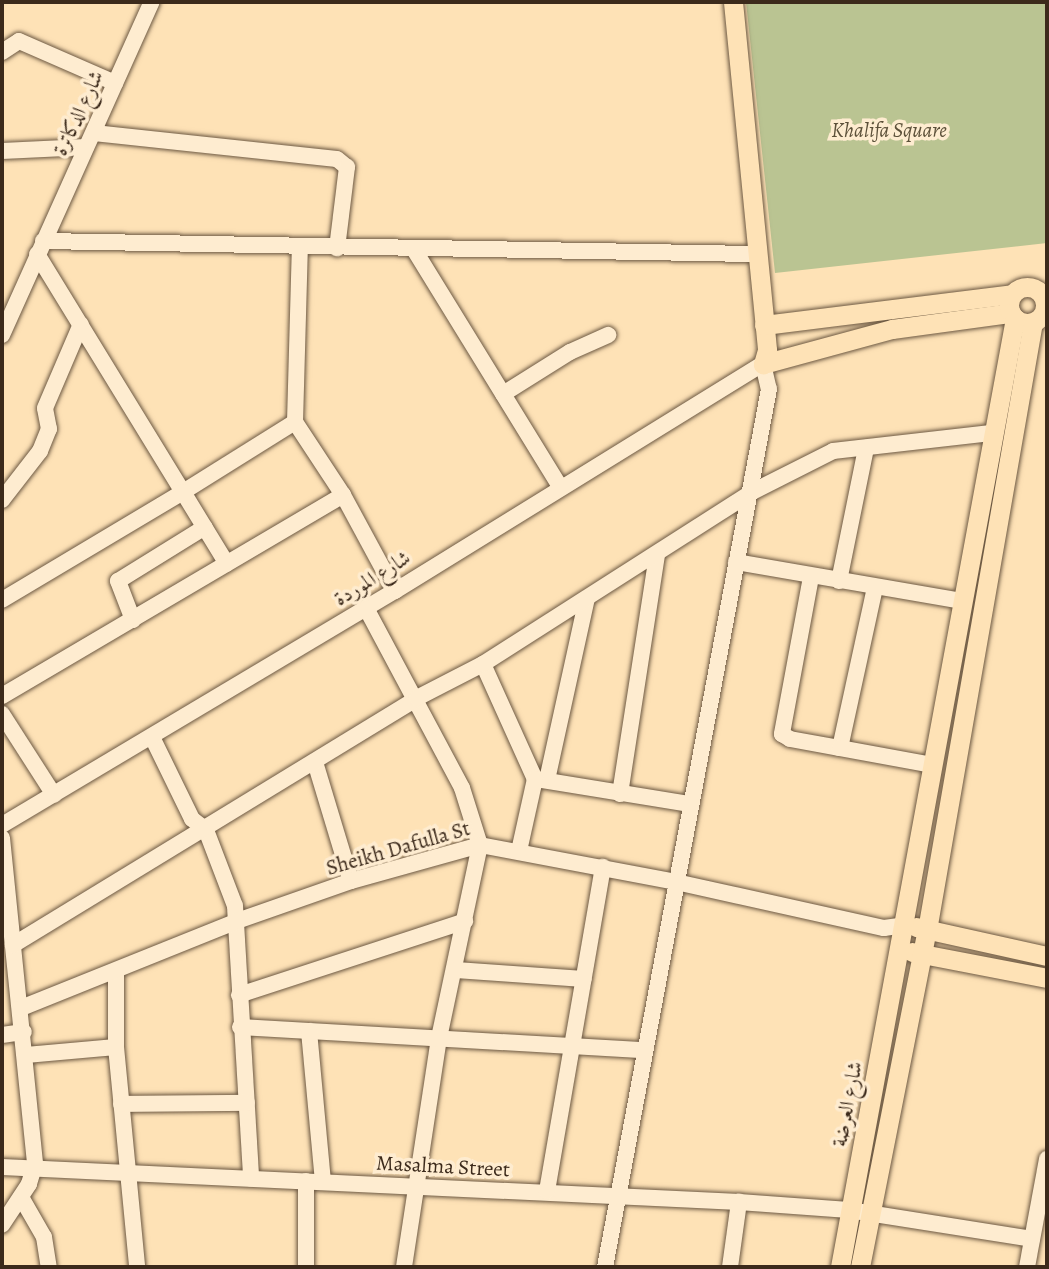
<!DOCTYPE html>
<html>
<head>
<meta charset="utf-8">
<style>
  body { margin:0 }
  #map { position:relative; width:1049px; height:1269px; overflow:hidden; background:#fee2b6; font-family:Alegreya,Amiri,serif }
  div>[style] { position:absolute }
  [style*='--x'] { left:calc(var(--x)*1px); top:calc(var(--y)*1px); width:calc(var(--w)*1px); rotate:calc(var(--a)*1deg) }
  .green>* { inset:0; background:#bac492 }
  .roads { filter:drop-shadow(0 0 2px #6c5842) drop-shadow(0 0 2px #6c5842) }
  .minor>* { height:16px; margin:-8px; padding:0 8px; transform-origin:8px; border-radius:8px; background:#feecd0 }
  .major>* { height:19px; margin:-9.5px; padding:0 9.5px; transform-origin:9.5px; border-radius:9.5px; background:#fee2b6 }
  .major>.ring { margin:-9.5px; padding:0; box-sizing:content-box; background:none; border:19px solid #fee2b6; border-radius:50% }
  span { translate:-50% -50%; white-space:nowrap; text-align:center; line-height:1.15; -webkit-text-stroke:7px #feecd0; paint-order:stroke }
  .street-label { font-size:21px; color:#3c2a1b }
  .park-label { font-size:21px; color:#5c5039; font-style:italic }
  .frame { position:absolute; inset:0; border:4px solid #3c2a1b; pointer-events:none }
</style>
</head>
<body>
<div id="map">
  <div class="green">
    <i style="clip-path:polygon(746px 2px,1047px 2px,1047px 243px,775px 273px)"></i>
  </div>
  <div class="roads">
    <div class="minor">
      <i style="--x:2;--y:52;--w:20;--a:-33"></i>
      <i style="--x:19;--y:41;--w:105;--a:23.6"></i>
      <i style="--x:94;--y:133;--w:244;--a:6.1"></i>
      <i style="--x:337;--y:159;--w:13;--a:39"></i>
      <i style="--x:347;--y:167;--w:82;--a:97"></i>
      <i style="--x:2;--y:151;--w:84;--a:-2.7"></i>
      <i style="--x:43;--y:241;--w:712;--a:1.05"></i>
      <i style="--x:415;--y:251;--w:277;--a:58.4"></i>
      <i style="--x:37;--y:254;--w:279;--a:58.5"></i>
      <i style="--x:183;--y:492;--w:132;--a:-32"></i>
      <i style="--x:295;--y:422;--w:175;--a:-88.4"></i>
      <i style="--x:2;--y:335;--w:365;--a:-65.8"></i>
      <i style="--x:503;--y:394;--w:79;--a:-32.1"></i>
      <i style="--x:570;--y:352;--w:42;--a:-24.1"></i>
      <i style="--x:295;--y:422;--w:87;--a:56.7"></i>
      <i style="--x:343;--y:495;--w:109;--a:61.6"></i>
      <i style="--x:2;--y:500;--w:62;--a:-52.2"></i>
      <i style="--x:40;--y:451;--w:24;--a:-68"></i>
      <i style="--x:49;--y:429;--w:21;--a:-101"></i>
      <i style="--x:45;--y:408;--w:91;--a:-66.8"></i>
      <i style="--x:736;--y:562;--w:228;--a:9.8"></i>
      <i style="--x:811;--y:577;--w:160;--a:100.5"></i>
      <i style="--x:782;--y:734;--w:9;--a:32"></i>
      <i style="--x:790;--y:739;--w:51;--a:10.2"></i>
      <i style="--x:840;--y:748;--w:165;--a:-77.7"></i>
      <i style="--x:839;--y:581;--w:136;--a:-78.5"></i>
      <i style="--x:2;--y:600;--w:211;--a:-30.8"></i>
      <i style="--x:183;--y:492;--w:84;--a:58.6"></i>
      <i style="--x:366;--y:608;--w:204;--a:61.9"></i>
      <i style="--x:462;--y:788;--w:60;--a:72.5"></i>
      <i style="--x:480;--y:845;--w:197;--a:102"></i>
      <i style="--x:439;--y:1038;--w:232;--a:98.7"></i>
      <i style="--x:133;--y:620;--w:42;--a:-111"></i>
      <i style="--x:118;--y:581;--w:102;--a:-31.8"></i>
      <i style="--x:483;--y:664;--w:126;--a:65.7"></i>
      <i style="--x:535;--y:779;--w:157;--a:9.2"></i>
      <i style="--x:2;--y:696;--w:396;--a:-30.5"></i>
      <i style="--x:2;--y:714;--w:96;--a:57.3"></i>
      <i style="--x:152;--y:737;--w:91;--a:64"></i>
      <i style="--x:192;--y:819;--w:18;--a:38"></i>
      <i style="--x:206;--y:830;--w:81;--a:69.1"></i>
      <i style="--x:235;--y:906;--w:273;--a:86.6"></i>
      <i style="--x:840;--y:748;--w:95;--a:10.4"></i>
      <i style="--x:315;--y:762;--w:124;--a:73.2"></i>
      <i style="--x:547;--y:780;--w:186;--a:-77.6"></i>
      <i style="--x:620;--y:794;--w:243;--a:-81.2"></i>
      <i style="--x:2;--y:825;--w:457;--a:-30.8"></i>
      <i style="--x:395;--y:591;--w:432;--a:-31.7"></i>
      <i style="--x:763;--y:364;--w:26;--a:77"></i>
      <i style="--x:769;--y:389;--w:893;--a:100.58"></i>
      <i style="--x:2;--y:838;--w:328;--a:84.2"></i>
      <i style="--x:35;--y:1164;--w:21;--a:107"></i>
      <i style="--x:29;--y:1184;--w:49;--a:123.4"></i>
      <i style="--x:519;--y:851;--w:74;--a:-77.5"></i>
      <i style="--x:13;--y:945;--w:474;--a:-31.4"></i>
      <i style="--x:417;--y:698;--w:74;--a:-27.3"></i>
      <i style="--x:483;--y:664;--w:317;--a:-32.6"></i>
      <i style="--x:750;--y:493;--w:93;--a:-26.8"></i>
      <i style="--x:833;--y:451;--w:159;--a:-6.5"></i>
      <i style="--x:456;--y:970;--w:128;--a:4"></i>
      <i style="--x:116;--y:972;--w:75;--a:90"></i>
      <i style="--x:116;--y:1047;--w:221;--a:84.5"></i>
      <i style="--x:239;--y:995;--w:238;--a:-18.1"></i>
      <i style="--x:21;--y:1008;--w:233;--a:-21.9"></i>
      <i style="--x:237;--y:921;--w:121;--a:-19.3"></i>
      <i style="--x:351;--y:881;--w:134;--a:-15.6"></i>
      <i style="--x:480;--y:845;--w:199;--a:10.7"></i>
      <i style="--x:676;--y:882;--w:213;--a:12.5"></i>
      <i style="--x:884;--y:928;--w:21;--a:-8"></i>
      <i style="--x:240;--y:1027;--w:405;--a:3.3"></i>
      <i style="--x:309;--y:1031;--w:151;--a:84.7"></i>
      <i style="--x:2;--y:1035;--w:22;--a:-8"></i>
      <i style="--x:26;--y:1055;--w:90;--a:-5.1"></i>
      <i style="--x:121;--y:1104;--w:126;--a:-0.5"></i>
      <i style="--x:2;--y:1167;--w:738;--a:2.72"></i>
      <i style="--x:739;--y:1202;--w:110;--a:4.2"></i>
      <i style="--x:849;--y:1210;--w:185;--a:9"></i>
      <i style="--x:547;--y:1191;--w:329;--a:-80.2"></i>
      <i style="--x:21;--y:1197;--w:46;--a:60.1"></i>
      <i style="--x:44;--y:1237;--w:30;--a:81"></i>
      <i style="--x:306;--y:1267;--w:86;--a:-90"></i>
      <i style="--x:730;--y:1267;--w:66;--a:-82.1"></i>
      <i style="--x:1027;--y:1267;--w:110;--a:-79.5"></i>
    </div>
    <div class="major">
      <i style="--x:733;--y:2;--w:350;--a:84.4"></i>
      <i style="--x:767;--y:350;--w:15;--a:106"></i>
      <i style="--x:763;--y:364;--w:134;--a:-15.2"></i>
      <i style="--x:892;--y:329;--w:120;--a:-7.7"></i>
      <i class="ring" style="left:1009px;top:287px;width:17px;height:17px"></i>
      <i style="--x:764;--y:325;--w:250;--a:-7.1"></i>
      <i style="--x:916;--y:927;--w:134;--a:12.5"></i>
      <i style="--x:912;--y:952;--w:137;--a:10.9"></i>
      <i style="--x:840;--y:1267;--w:965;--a:-79.55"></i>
      <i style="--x:860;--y:1267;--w:344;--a:-78.8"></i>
      <i style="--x:927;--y:930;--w:617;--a:-80.11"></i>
    </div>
  </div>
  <div class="street-label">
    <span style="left:78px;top:113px;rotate:-65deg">شارع الدكاترة</span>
    <span style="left:372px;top:578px;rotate:-32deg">شارع الموردة</span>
    <span style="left:398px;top:848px;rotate:-16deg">Sheikh Dafulla St</span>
    <span style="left:847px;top:1104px;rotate:-79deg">شارع العرضة</span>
    <span style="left:443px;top:1166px;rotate:3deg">Masalma Street</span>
  </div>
  <div class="park-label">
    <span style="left:889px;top:130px">Khalifa Square</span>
  </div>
  <div class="frame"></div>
</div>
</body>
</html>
